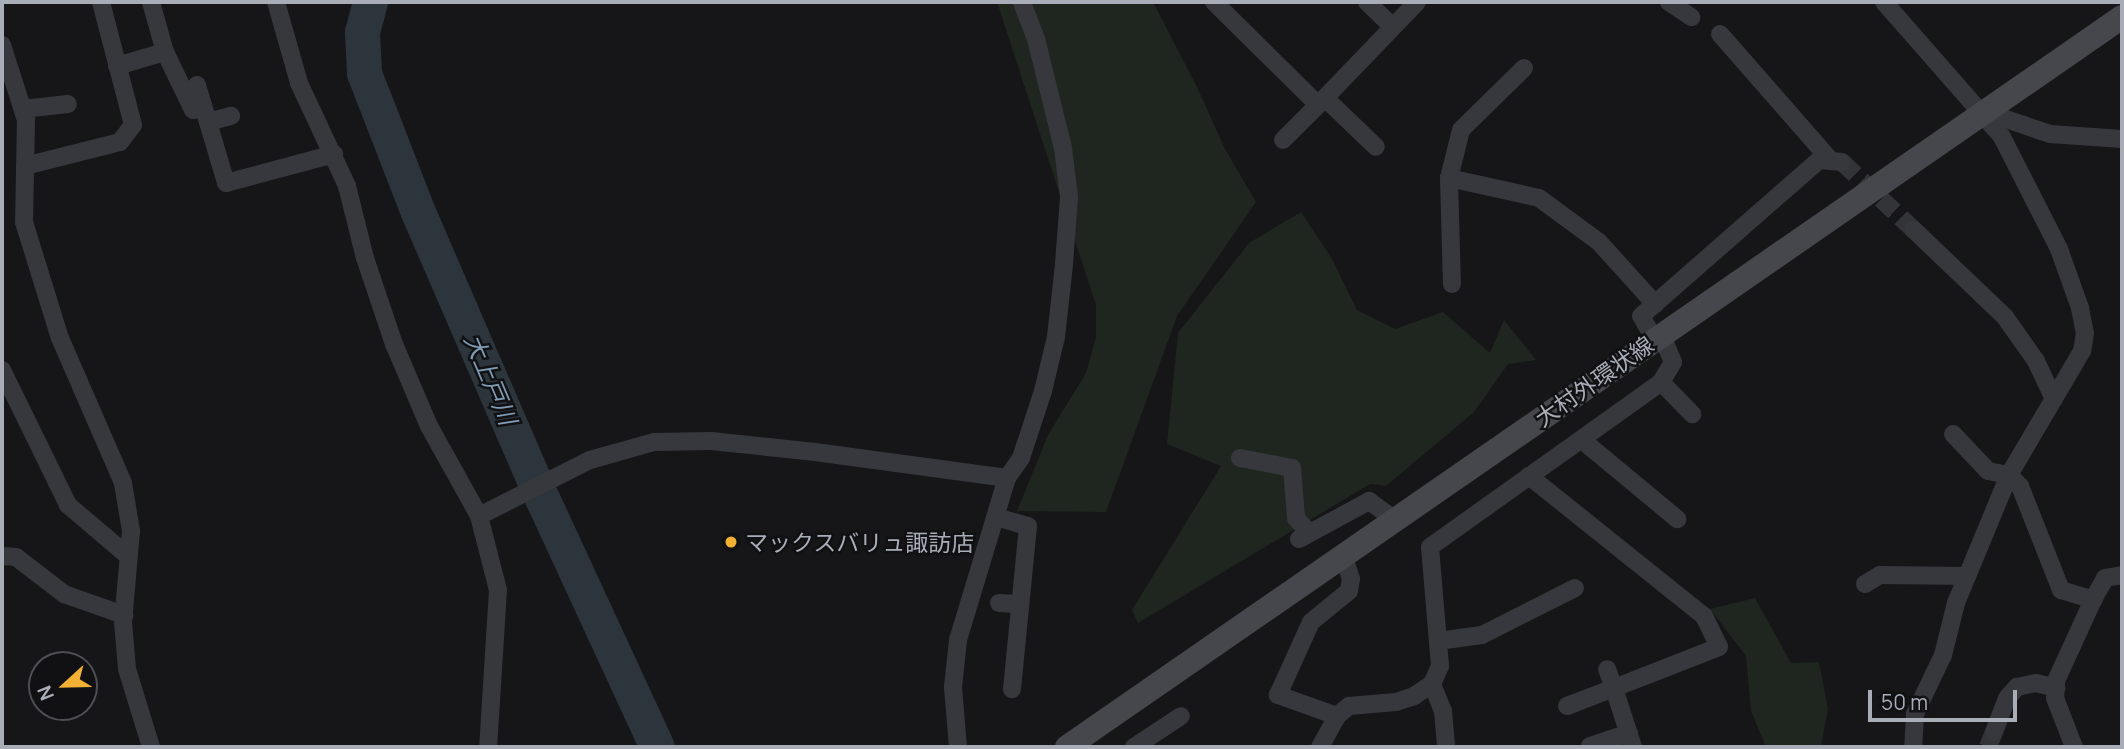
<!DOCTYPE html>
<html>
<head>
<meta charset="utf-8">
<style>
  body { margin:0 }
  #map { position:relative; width:2124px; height:749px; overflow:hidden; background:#161618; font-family:Manrope,"Noto Sans JP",sans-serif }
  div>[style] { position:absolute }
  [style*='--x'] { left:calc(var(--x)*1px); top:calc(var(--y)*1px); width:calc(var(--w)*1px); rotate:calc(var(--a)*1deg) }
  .green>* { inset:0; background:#1e261f }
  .river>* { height:35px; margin:-17.5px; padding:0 17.5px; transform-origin:17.5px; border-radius:17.5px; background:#2c353c }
  .minor-tunnel>* { height:18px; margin-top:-9px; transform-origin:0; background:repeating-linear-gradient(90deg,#333438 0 18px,transparent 0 27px) }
  .minor>* { height:18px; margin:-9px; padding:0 9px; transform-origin:9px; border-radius:9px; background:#37383d }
  .secondary>* { height:24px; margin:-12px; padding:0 12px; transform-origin:12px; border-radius:12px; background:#45474d }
  .dots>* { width:19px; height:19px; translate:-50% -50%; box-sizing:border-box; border:4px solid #111113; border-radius:50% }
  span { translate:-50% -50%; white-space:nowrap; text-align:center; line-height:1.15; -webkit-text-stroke:5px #111113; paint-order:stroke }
  .street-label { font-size:23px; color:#a8adb8 }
  .poi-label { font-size:23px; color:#a8adb8 }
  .left { translate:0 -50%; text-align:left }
  .water-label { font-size:24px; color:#7f9bb3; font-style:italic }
  .frame { position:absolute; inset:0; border:4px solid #a8adb8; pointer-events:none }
  .north { position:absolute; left:28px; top:651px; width:70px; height:70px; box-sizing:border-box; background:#111113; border:2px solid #4d4f55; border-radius:50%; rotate:248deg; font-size:19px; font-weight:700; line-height:28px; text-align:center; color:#a8adb8 }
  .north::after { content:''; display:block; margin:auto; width:24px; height:32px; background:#f2b134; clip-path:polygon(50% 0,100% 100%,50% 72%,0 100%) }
  .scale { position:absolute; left:1868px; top:690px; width:149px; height:32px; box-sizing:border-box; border:4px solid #a8adb8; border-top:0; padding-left:9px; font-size:21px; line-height:24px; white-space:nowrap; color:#a8adb8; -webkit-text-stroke:5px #111113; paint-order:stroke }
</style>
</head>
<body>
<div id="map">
  <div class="green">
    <i style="clip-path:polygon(997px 2px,1153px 2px,1197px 87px,1225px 149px,1256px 202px,1177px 316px,1106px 512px,1017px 511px,1048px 435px,1086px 373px,1096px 337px,1096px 305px)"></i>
    <i style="clip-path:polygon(1301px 212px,1332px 259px,1357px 310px,1395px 329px,1443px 312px,1490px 353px,1504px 320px,1536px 360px,1508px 364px,1474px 412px,1386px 486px,1370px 484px,1138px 623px,1132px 610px,1221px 466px,1167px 444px,1178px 333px,1249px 243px)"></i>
    <i style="clip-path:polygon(1755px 598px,1791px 663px,1819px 662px,1828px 709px,1821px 747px,1766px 747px,1751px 711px,1746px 656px,1710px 609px)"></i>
  </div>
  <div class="river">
    <i style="--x:370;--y:2;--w:31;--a:105"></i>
    <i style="--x:362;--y:32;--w:41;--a:87.2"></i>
    <i style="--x:364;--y:73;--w:149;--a:68.8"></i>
    <i style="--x:418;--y:212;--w:312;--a:66.6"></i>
    <i style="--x:542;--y:498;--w:274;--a:65.2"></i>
  </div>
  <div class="minor-tunnel">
    <i style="--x:1842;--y:162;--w:99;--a:43.4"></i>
    <i style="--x:1988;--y:747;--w:16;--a:-68"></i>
  </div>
  <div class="minor">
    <i style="--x:151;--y:2;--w:52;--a:74.4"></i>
    <i style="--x:276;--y:2;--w:84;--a:74.1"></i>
    <i style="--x:299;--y:83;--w:114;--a:65"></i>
    <i style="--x:347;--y:186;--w:74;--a:76"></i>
    <i style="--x:365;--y:258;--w:91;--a:71.4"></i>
    <i style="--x:394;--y:344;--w:89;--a:66.9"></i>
    <i style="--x:429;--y:426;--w:103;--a:60.9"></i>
    <i style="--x:479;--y:516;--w:76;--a:75.6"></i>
    <i style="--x:498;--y:590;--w:157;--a:93.6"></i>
    <i style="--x:1214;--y:2;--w:146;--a:44.7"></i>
    <i style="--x:1318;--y:105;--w:143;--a:-46.1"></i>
    <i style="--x:1367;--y:2;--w:36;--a:44"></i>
    <i style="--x:1669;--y:2;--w:27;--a:34"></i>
    <i style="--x:1884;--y:2;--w:179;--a:48.8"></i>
    <i style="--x:2002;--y:137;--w:126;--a:63"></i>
    <i style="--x:2059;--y:249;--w:63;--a:70.4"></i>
    <i style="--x:2080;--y:308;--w:25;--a:79"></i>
    <i style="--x:2085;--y:333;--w:18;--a:99"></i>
    <i style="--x:2082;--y:351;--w:144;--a:120.5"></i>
    <i style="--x:2009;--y:475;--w:139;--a:112.5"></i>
    <i style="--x:1956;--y:603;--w:54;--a:104"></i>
    <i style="--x:1943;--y:655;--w:65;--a:115.4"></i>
    <i style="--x:1915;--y:714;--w:33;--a:93"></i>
    <i style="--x:1720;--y:34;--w:169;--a:48.8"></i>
    <i style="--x:2;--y:45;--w:79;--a:72.3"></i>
    <i style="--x:26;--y:120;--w:102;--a:91.1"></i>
    <i style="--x:24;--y:222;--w:121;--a:72.8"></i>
    <i style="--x:60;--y:338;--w:158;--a:66.5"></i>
    <i style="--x:123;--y:483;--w:49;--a:80.5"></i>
    <i style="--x:131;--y:531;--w:91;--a:95"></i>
    <i style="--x:123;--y:622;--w:47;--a:85.1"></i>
    <i style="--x:127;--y:669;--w:82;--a:72.9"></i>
    <i style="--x:117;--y:66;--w:50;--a:-16.3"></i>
    <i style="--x:165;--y:52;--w:64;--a:64.2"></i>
    <i style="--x:193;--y:110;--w:11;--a:-10"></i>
    <i style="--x:1524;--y:68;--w:88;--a:135.5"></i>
    <i style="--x:1461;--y:130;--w:49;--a:104"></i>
    <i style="--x:1449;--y:178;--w:92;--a:12.5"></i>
    <i style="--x:1539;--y:198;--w:74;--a:36.3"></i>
    <i style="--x:1599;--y:242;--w:84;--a:47.9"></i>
    <i style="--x:197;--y:85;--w:102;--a:73.5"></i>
    <i style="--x:226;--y:183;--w:112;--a:-15"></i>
    <i style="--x:1326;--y:99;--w:69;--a:43.8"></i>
    <i style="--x:23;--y:109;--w:45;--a:-6.3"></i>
    <i style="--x:1982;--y:111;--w:72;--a:18.7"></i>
    <i style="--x:2050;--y:134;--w:72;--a:4"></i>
    <i style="--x:208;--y:122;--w:24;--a:-15"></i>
    <i style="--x:1283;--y:140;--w:49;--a:-45"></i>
    <i style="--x:25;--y:166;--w:98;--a:-14.2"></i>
    <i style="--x:120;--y:142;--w:21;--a:-53"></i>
    <i style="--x:133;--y:125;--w:127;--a:-104.6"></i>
    <i style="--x:1449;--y:178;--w:106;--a:88.4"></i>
    <i style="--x:1914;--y:230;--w:126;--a:43.7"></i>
    <i style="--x:2005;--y:317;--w:54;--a:54.8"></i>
    <i style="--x:2036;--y:361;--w:42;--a:64.7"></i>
    <i style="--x:1654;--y:339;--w:26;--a:-119"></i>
    <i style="--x:1641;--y:316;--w:237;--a:-41.2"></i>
    <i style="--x:1819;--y:160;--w:23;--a:5"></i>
    <i style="--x:2;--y:370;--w:150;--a:63.9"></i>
    <i style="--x:68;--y:505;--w:79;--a:40.4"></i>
    <i style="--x:1661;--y:382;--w:45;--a:45.9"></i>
    <i style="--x:1953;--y:434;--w:51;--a:46.6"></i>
    <i style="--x:1988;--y:471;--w:21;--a:11"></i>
    <i style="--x:2009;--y:475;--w:16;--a:45"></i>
    <i style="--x:2020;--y:486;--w:112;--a:68.5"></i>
    <i style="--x:2061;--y:590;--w:34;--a:17"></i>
    <i style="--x:2093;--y:600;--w:89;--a:114.6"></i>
    <i style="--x:2056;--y:681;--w:17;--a:93"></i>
    <i style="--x:2055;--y:698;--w:53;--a:68.8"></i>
    <i style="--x:1582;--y:440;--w:124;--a:39.7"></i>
    <i style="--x:1240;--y:458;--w:53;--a:10.9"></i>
    <i style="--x:1292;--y:468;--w:50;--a:85.4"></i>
    <i style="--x:1296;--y:518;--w:20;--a:49"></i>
    <i style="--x:1529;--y:476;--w:224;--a:38.7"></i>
    <i style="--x:1704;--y:616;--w:34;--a:64"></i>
    <i style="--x:1719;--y:647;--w:113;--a:158.7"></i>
    <i style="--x:1614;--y:688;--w:20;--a:-110"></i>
    <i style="--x:479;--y:516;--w:124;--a:-26.8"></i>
    <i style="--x:590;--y:460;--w:66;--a:-15.7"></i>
    <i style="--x:654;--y:442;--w:57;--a:-1"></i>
    <i style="--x:711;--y:441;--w:105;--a:6"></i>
    <i style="--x:815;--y:452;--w:194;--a:7.7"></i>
    <i style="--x:996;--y:517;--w:33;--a:16"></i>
    <i style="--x:1028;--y:526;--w:164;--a:95.6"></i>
    <i style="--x:1299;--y:539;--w:80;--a:-28.5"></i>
    <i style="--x:1369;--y:501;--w:32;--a:36"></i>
    <i style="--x:2;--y:556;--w:14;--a:4"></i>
    <i style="--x:16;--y:557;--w:61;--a:37.6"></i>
    <i style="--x:64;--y:594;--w:64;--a:19.3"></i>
    <i style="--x:1865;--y:584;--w:17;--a:-31"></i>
    <i style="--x:1880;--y:575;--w:87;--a:0.7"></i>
    <i style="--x:2093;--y:600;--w:25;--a:-61"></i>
    <i style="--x:2105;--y:578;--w:17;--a:-10"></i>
    <i style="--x:999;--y:603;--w:20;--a:3"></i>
    <i style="--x:1438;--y:641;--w:44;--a:-7.8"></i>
    <i style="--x:1482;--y:635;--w:104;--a:-26.8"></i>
    <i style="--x:1432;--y:684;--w:29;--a:68"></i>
    <i style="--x:1443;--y:711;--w:36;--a:85"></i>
    <i style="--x:1567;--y:706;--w:50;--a:-21"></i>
    <i style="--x:1614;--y:688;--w:62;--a:72.1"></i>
    <i style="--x:1337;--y:716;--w:63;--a:-160.4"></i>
    <i style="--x:1278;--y:695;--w:80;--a:-65.7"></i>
    <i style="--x:1311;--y:622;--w:49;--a:-39.2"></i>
    <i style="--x:1349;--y:591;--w:12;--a:-81"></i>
    <i style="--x:1351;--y:579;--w:25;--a:-108"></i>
    <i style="--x:1994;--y:732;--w:36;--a:-69"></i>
    <i style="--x:2007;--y:698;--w:15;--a:-48"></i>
    <i style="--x:2017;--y:687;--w:19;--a:-12"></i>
    <i style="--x:2036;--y:683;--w:21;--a:14"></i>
    <i style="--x:1590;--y:746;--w:41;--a:-18.4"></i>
    <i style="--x:958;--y:747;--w:60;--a:-94.8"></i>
    <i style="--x:953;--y:687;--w:47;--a:-83.9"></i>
    <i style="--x:958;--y:640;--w:169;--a:-73.2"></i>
    <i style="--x:1007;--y:478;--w:24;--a:-55"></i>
    <i style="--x:1021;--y:458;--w:71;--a:-71.8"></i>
    <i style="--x:1043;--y:391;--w:56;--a:-76.5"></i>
    <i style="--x:1056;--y:337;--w:73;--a:-83.7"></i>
    <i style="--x:1064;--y:264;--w:67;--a:-85.7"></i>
    <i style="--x:1069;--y:197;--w:49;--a:-97"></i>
    <i style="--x:1063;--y:148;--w:112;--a:-103.9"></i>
    <i style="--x:1036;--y:39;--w:40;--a:-111"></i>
    <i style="--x:1134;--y:747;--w:56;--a:-33.4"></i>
    <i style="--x:1320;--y:747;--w:35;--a:-61"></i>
    <i style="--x:1337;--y:716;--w:16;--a:-40"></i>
    <i style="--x:1349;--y:706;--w:47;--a:-4.9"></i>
    <i style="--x:1396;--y:702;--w:19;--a:-18"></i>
    <i style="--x:1414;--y:696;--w:22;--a:-34"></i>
    <i style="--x:1432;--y:684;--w:20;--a:-66"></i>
    <i style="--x:1440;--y:666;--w:119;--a:-94.8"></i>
    <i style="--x:1430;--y:547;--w:284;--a:-35.5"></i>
    <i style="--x:1661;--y:382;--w:23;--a:-59"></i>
    <i style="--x:1673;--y:362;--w:30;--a:-113"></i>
  </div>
  <div class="secondary">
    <i style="--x:1067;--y:747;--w:1283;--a:-34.68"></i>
  </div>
  <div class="dots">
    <i style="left:731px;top:542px;background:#f2b134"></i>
  </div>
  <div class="street-label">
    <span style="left:1594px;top:381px;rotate:-35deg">大村外環状線</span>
  </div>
  <div class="poi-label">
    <span class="left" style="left:745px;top:542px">マックスバリュ諏訪店</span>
  </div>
  <div class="water-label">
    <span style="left:491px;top:379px;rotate:67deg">大上戸川</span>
  </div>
  <div class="frame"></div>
  <div class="north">N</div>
  <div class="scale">50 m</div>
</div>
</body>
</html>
